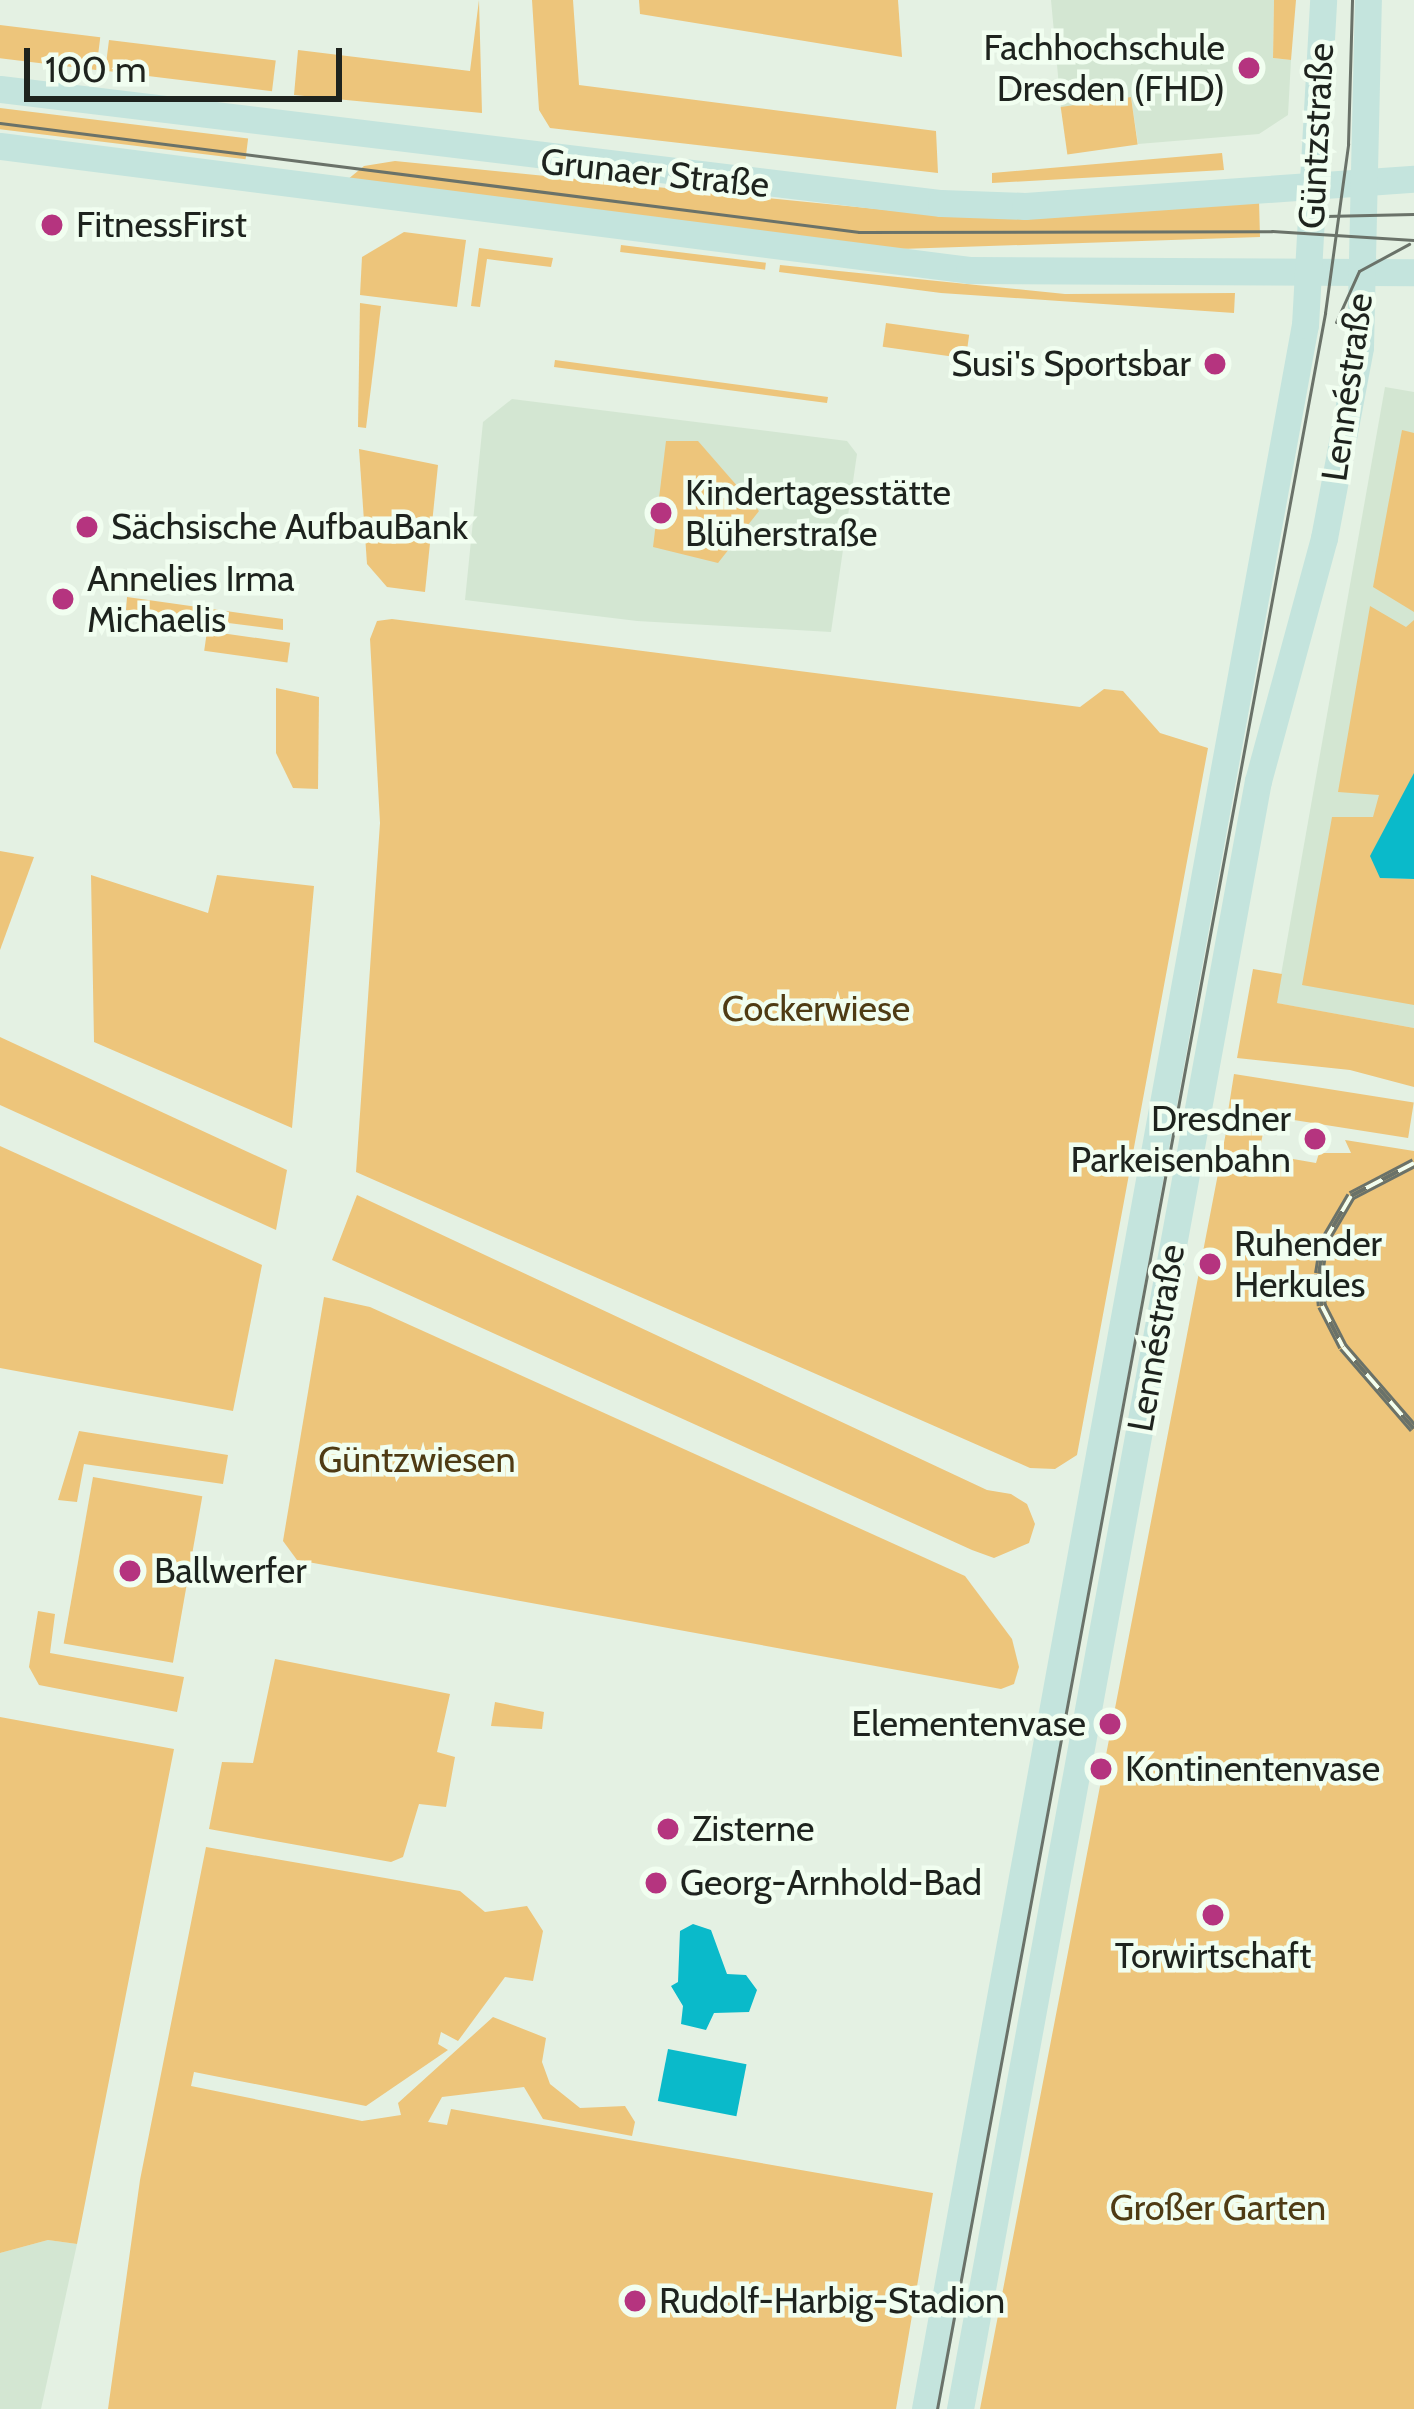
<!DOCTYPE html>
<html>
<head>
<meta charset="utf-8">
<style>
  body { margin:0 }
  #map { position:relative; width:1414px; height:2409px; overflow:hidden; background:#e4f1e3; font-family:Cabin,sans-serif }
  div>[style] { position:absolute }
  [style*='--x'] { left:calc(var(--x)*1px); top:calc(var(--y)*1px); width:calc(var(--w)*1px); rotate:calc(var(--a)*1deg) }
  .built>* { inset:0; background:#d3e6d2 }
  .green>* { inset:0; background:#edc57b; transform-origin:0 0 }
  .water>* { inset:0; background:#0abaca; transform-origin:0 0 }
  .secondary>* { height:27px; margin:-13.5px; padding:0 13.5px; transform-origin:13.5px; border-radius:13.5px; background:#c4e4dd }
  .tram>* { height:3px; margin:-1.5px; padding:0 1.5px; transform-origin:1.5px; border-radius:1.5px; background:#6a7269 }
  .rail>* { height:10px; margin-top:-5px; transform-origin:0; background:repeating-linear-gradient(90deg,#f1fef0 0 18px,#6a7269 0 36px); box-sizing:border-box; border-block:3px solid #6a7269 }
  .dots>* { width:33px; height:33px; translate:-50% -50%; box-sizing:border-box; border:6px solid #f1fef0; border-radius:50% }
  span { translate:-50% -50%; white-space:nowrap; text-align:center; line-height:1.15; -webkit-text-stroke:9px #f1fef0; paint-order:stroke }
  .poi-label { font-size:36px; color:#1e231e }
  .right { translate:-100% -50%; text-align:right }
  .left { translate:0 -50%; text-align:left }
  .street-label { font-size:36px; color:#1e231e }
  .park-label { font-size:36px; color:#4f3b14 }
  .scale { position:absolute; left:24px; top:48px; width:318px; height:54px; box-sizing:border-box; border:6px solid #1e231e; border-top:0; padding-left:15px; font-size:36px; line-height:42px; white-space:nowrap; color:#1e231e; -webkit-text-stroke:9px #f1fef0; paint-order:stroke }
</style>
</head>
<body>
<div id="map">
  <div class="built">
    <i style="clip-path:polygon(1051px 0,1274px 0,1273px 58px,1291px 60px,1288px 115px,1259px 134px,1138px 144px,1131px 97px,1061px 108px)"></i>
    <i style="clip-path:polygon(1385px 387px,1414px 392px,1414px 1028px,1276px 1003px)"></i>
    <i style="clip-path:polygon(512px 399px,847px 441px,857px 454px,831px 632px,637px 621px,465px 600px,483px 422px)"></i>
    <i style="clip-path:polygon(48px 2240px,77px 2244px,41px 2409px,0 2409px,0 2253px)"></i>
  </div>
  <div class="green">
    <i style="clip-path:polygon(479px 0,482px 113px,294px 95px,298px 50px,470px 71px)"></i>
    <i style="clip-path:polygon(532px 0,573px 0,579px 85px,936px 131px,938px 173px,550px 128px,539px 110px)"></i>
    <i style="clip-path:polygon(639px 0,898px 0,902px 57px,640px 14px)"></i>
    <i style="clip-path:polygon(1274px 0,1296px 0,1291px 60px,1273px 58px)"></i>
    <i style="left:0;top:25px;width:101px;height:33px;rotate:7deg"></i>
    <i style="left:109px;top:40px;width:168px;height:31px;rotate:7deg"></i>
    <i style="left:1131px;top:97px;width:48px;height:71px;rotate:82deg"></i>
    <i style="left:0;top:108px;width:250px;height:21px;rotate:7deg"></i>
    <i style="clip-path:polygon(1222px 153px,1224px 170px,992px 183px,992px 173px)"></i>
    <i style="clip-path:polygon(395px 161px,907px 212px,1259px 200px,1260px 237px,900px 249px,347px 180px,364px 166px)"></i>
    <i style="clip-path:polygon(404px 232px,466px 240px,457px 307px,360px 295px,362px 257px)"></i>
    <i style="left:621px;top:245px;width:146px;height:7px;rotate:7deg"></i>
    <i style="clip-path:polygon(479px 248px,553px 258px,551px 267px,487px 259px,480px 307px,471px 306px)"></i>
    <i style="clip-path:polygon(780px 265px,1065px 294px,1235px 293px,1234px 313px,941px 293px,779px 272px)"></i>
    <i style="clip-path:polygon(360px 303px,381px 306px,366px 428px,358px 427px)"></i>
    <i style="left:886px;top:323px;width:84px;height:24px;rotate:8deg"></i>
    <i style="clip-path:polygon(555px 360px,828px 397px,827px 403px,554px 367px)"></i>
    <i style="clip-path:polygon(1402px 430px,1414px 433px,1414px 612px,1373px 587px)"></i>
    <i style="clip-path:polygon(666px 441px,698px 441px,759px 511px,718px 563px,653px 547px)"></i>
    <i style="clip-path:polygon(359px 449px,438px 465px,425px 592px,387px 587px,367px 564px)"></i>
    <i style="clip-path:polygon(127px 597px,283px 619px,283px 630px,126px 610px)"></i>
    <i style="clip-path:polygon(1370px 606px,1406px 627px,1414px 620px,1414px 778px,1380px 878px,1414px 879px,1414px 1005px,1302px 985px,1332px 817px,1373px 817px,1379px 795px,1338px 792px)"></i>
    <i style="clip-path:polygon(392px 619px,1080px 707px,1104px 689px,1123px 691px,1160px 733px,1208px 748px,1077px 1455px,1055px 1469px,1030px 1468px,356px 1172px,380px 823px,370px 639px,377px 621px)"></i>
    <i style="left:207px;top:631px;width:84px;height:20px;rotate:8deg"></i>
    <i style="clip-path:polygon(276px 688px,319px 697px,318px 789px,293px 788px,276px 753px)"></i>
    <i style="clip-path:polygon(0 851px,34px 857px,0 950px)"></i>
    <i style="clip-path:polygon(91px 875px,208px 913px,217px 875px,314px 886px,292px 1128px,94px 1042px)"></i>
    <i style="clip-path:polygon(1253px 969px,1282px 974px,1277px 1003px,1414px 1028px,1414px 1087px,1350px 1070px,1237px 1058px)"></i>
    <i style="clip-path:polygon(0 1037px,287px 1170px,276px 1230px,0 1105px)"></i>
    <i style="left:1234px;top:1074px;width:182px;height:36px;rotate:9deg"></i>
    <i style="clip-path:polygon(1227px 1127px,1263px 1133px,1259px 1153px,1316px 1163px,1319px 1153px,1351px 1153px,1345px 1140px,1414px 1151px,1414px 2409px,980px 2409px)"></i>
    <i style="clip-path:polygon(0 1146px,262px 1265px,233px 1411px,0 1368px)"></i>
    <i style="clip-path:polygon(357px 1195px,987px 1490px,1011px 1494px,1027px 1504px,1035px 1524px,1029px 1543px,994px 1558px,972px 1550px,332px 1260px)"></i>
    <i style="clip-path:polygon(324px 1297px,370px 1307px,965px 1576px,1012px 1639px,1019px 1667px,1014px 1684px,1001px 1689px,297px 1560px,283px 1541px)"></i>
    <i style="clip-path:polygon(79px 1431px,228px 1455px,223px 1484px,84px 1464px,77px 1502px,58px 1500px)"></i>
    <i style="left:93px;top:1477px;width:111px;height:169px;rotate:10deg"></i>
    <i style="clip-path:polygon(38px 1611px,55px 1614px,50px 1653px,184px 1677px,177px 1712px,39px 1685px,29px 1667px)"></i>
    <i style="clip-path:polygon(275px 1659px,450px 1694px,437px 1752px,455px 1757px,446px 1807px,419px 1804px,403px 1857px,391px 1862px,209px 1829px,222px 1762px,253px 1763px)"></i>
    <i style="clip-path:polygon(495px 1702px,544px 1712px,542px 1729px,491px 1726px)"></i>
    <i style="clip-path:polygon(0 1717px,174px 1749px,77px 2244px,48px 2240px,0 2253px)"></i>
    <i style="clip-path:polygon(206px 1847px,460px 1891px,485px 1912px,527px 1906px,543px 1931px,533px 1981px,505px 1977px,458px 2041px,441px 2032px,438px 2044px,448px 2050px,366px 2106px,194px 2072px,191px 2086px,362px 2121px,401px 2115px,398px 2103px,493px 2017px,546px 2038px,542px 2062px,550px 2084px,580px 2108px,625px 2106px,635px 2122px,632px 2136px,543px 2119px,524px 2087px,442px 2097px,428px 2122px,447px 2125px,451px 2109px,933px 2193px,896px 2409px,108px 2409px,140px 2180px)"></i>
  </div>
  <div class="water">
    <i style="clip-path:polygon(1414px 773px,1414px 879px,1380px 878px,1370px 856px)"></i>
    <i style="clip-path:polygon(693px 1924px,711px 1930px,727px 1974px,746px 1975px,757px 1990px,749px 2012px,714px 2013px,706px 2030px,681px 2024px,683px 2006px,671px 1986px,678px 1982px,680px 1931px)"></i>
    <i style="left:668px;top:2049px;width:80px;height:53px;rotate:11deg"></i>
  </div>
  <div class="secondary">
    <i style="--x:0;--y:89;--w:948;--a:6.91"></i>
    <i style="--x:941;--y:203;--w:84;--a:2"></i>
    <i style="--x:1025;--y:206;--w:390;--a:-4"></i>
    <i style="--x:0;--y:146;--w:977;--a:7.29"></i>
    <i style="--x:969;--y:270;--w:445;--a:0.3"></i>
    <i style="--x:925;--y:2409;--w:2118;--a:-79.67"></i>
    <i style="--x:1305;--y:325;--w:325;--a:-86.8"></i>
    <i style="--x:960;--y:2409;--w:1655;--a:-79.63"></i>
    <i style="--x:1258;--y:781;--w:252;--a:-74.8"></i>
    <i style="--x:1324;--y:538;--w:194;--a:-79.3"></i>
    <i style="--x:1360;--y:347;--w:347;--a:-88.7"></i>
  </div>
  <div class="tram">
    <i style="--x:0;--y:123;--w:866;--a:7.23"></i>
    <i style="--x:859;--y:232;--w:413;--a:-0.1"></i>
    <i style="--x:1272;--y:231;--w:142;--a:3.6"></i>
    <i style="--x:1325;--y:216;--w:89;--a:-1.3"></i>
    <i style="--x:1336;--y:322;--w:56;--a:-65.7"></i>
    <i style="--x:1359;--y:271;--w:57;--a:-28.4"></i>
    <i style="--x:937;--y:2409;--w:2132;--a:-79.51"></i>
    <i style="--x:1325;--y:313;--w:171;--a:-82.2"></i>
    <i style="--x:1348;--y:144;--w:144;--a:-88.4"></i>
  </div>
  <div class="rail">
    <i style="--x:1414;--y:1163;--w:71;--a:152.4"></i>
    <i style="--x:1351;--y:1196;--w:53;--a:120.4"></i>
    <i style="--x:1324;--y:1242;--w:32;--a:99"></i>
    <i style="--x:1319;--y:1274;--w:32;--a:85"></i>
    <i style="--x:1322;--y:1306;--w:46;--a:62.9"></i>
    <i style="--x:1343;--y:1347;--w:108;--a:49.1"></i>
  </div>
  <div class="dots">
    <i style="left:1249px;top:68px;background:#b5347f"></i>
    <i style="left:52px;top:225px;background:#b5347f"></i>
    <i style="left:1215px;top:364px;background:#b5347f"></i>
    <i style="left:661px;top:513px;background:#b5347f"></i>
    <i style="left:87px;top:527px;background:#b5347f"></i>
    <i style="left:63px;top:599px;background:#b5347f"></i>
    <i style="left:1315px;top:1139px;background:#b5347f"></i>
    <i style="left:1210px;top:1264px;background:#b5347f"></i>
    <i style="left:130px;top:1571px;background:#b5347f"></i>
    <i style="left:1110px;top:1724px;background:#b5347f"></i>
    <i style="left:1101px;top:1769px;background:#b5347f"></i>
    <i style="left:668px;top:1829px;background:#b5347f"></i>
    <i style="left:656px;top:1883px;background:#b5347f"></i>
    <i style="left:1213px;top:1915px;background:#b5347f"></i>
    <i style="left:635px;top:2301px;background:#b5347f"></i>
  </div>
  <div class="poi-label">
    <span class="right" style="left:1225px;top:68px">Fachhochschule<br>Dresden (FHD)</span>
    <span class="left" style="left:76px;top:225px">FitnessFirst</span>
    <span class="right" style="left:1191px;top:364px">Susi's Sportsbar</span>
    <span class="left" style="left:685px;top:513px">Kindertagesstätte<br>Blüherstraße</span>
    <span class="left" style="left:111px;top:527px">Sächsische AufbauBank</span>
    <span class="left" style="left:87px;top:599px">Annelies Irma<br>Michaelis</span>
    <span class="right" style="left:1291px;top:1139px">Dresdner<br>Parkeisenbahn</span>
    <span class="left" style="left:1234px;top:1264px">Ruhender<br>Herkules</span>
    <span class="left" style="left:154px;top:1571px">Ballwerfer</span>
    <span class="right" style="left:1086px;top:1724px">Elementenvase</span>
    <span class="left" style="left:1125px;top:1769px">Kontinentenvase</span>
    <span class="left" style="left:692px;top:1829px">Zisterne</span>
    <span class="left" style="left:680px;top:1883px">Georg-Arnhold-Bad</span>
    <span style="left:1213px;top:1956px">Torwirtschaft</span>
    <span class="left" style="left:659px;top:2301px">Rudolf-Harbig-Stadion</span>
  </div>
  <div class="street-label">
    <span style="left:1316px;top:136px;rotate:-87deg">Güntzstraße</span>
    <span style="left:655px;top:173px;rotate:6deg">Grunaer Straße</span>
    <span style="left:1347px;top:387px;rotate:-82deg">Lennéstraße</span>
    <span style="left:1156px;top:1338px;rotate:-80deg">Lennéstraße</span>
  </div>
  <div class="park-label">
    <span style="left:816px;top:1009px">Cockerwiese</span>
    <span style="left:417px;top:1460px">Güntzwiesen</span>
    <span style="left:1218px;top:2208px">Großer Garten</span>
  </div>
  <div class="scale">100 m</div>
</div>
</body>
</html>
